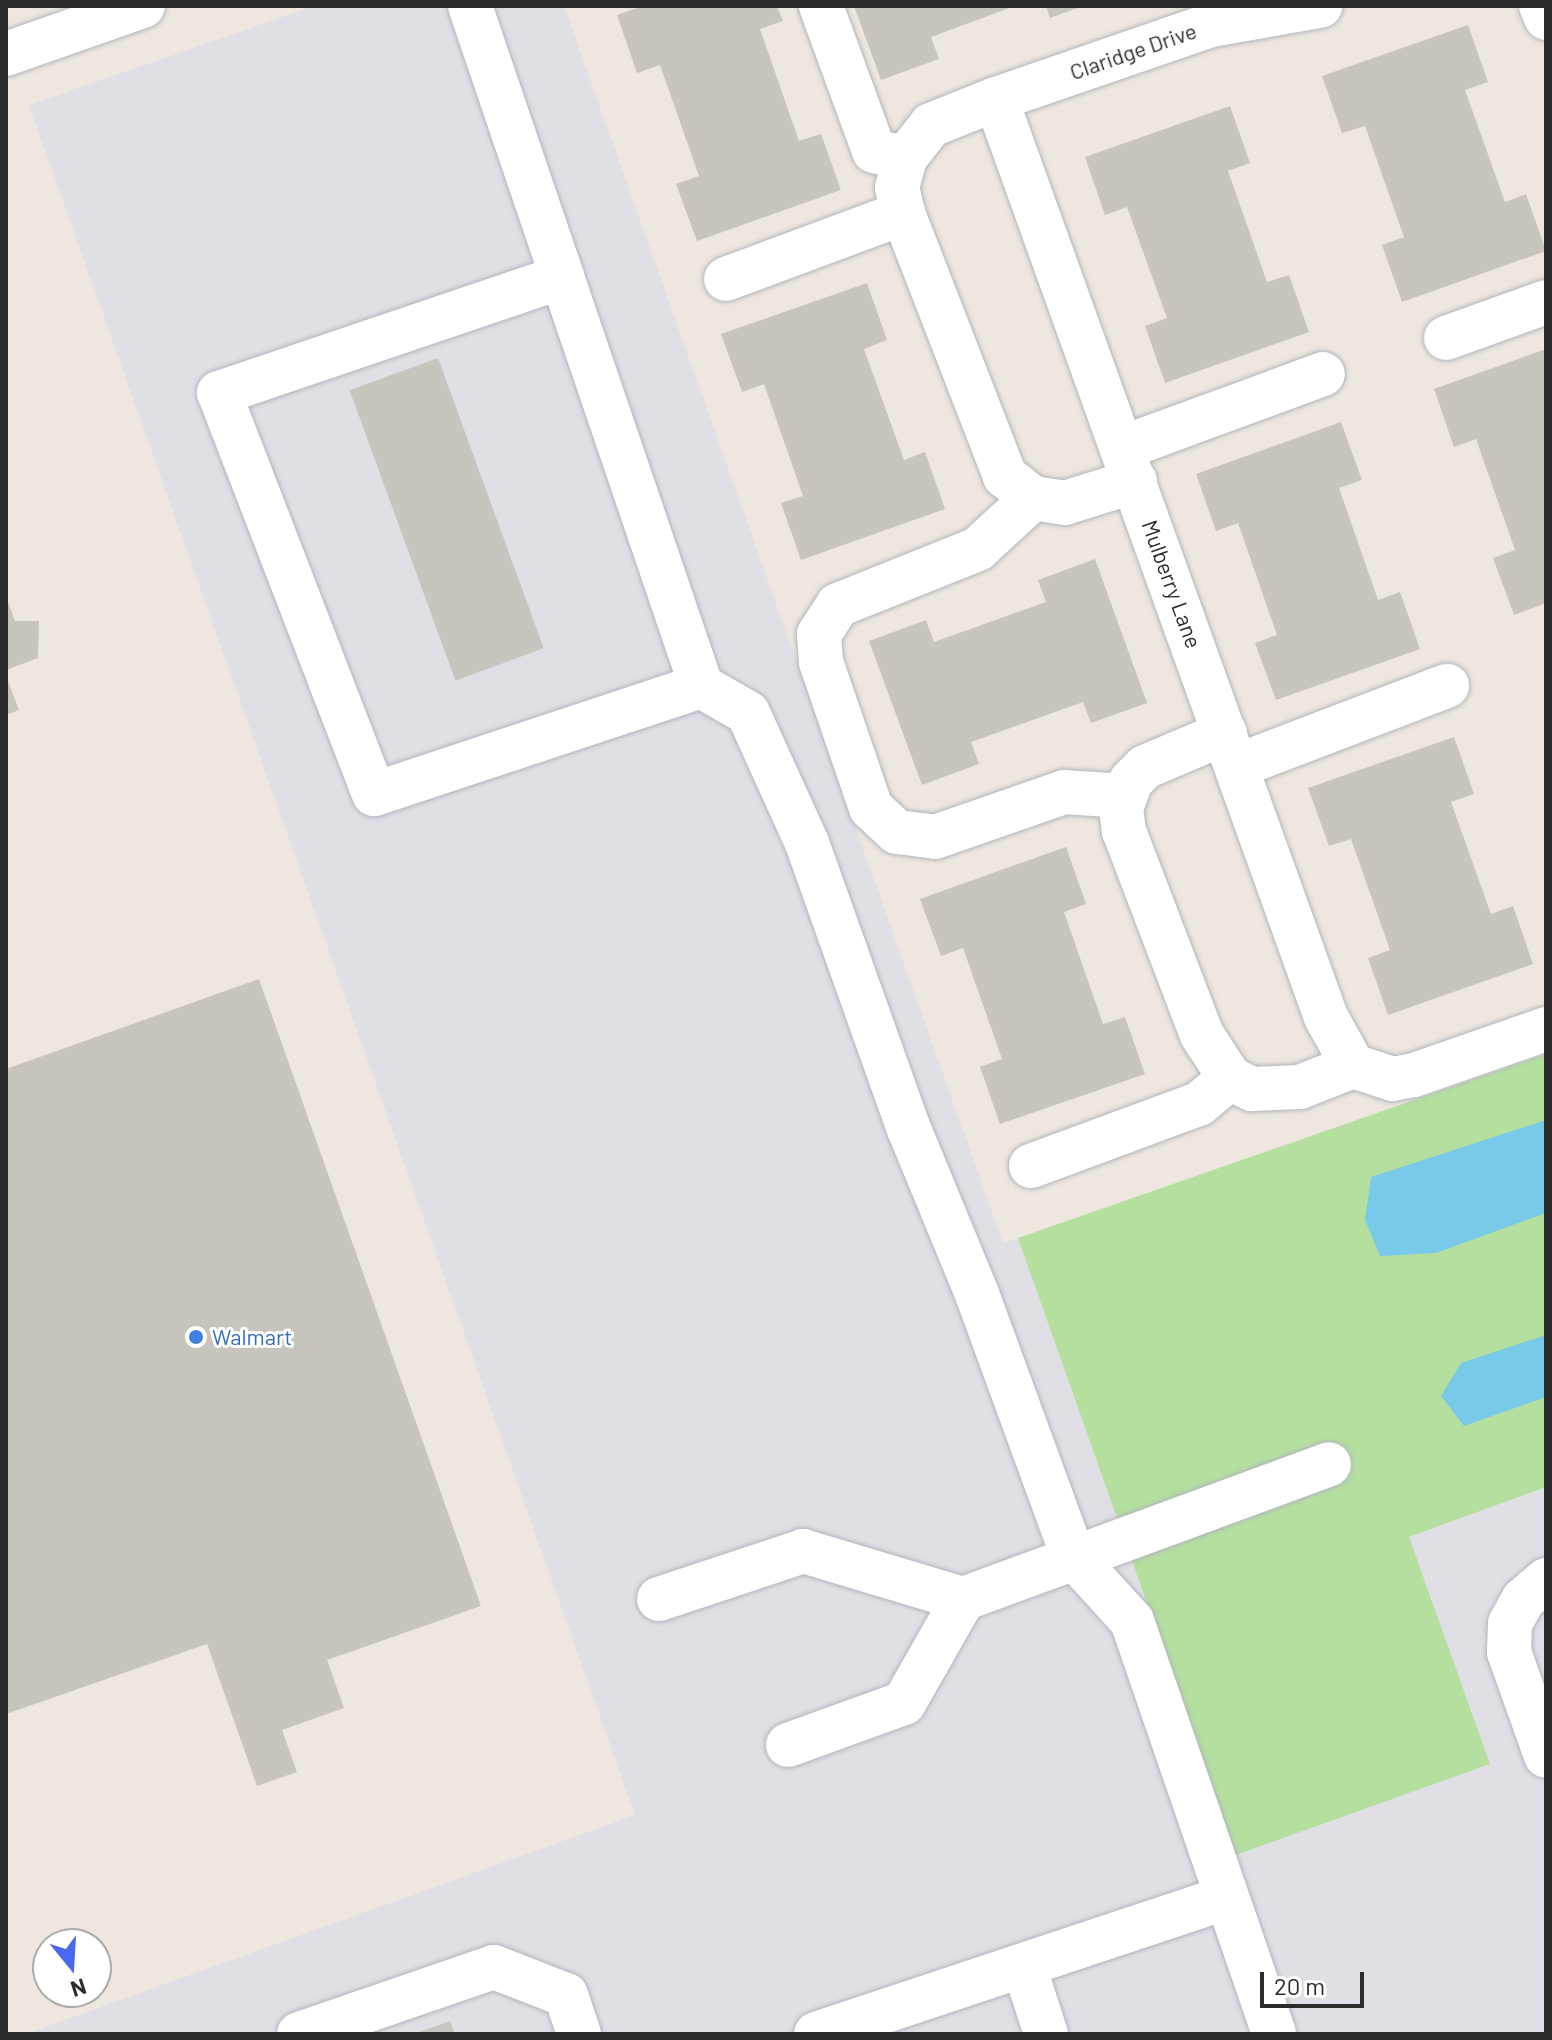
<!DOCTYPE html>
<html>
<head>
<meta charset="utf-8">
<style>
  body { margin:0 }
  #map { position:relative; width:1552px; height:2040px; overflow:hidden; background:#ede7df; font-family:Barlow,sans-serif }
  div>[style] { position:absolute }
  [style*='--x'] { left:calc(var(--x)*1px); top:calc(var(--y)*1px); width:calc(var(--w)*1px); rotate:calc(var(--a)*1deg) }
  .industrial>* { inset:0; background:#e1dfe6 }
  .green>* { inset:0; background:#b5df9f }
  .water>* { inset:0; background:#79c9e8 }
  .building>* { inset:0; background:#c8c4be; transform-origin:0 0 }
  .roads { filter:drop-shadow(0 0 2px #b2b5be) drop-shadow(0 0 2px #b2b5be) }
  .minor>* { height:44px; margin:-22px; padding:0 22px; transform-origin:22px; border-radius:22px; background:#fff }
  .dots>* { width:22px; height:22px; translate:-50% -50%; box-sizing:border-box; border:4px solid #fff; border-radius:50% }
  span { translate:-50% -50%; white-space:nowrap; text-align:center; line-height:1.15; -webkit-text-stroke:6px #fff; paint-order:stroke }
  .street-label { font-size:22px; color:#2c2c2c }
  .shop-label { font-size:22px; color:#366cbe }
  .left { translate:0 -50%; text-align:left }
  .frame { position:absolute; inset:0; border:8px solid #2c2c2c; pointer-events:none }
  .north { position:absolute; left:32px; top:1928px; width:80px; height:80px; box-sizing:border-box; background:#fff; border:2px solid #ababab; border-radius:50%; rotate:162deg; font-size:22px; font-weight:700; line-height:32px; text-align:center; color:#2c2c2c }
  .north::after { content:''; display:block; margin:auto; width:28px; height:36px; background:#4a67ef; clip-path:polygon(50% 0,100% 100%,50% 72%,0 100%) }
  .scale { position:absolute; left:1260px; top:1972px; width:104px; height:36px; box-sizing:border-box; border:4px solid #2c2c2c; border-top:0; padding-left:10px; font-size:24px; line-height:28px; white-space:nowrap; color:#2c2c2c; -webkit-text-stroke:6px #fff; paint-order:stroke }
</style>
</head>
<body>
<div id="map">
  <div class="industrial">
    <i style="clip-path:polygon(314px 6px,564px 6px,1003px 1243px,1018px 1238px,1236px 1854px,1409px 1537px,1546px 1487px,1546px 2034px,26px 2034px,635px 1815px,29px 105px)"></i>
  </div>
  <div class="green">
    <i style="clip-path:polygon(1546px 1054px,1546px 1487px,1409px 1537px,1490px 1764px,1236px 1855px,1018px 1238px)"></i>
  </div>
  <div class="water">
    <i style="clip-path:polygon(1546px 1120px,1546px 1213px,1436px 1253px,1380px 1256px,1365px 1220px,1371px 1177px)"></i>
    <i style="clip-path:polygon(1546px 1335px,1546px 1397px,1464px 1426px,1441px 1396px,1461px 1363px)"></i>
  </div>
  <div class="building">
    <i style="clip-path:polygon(643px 6px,777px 6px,783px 21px,760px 29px,799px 141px,821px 134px,841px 190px,697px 241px,676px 184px,699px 176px,660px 65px,637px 73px,617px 15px)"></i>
    <i style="clip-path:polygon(854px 6px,1015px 6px,931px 37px,939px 59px,881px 80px)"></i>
    <i style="clip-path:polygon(1046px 6px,1083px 6px,1050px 18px)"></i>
    <i style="clip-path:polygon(1468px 25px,1488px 82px,1465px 90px,1505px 202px,1526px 194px,1546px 251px,1402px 302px,1382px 245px,1404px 237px,1365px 126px,1342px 133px,1322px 76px)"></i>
    <i style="clip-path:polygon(1230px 106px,1250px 163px,1228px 171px,1267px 282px,1289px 275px,1309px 332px,1165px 383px,1145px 326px,1167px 318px,1127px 207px,1105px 215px,1085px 157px)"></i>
    <i style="clip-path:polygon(867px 283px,887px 340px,864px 349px,904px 460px,925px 452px,945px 509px,801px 560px,781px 503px,803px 496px,764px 384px,742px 392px,721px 334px)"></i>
    <i style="clip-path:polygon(1546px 349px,1546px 603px,1514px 615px,1493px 558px,1515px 550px,1476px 439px,1454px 447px,1434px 389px)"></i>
    <i style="left:438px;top:358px;width:309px;height:94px;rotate:70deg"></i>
    <i style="clip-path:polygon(1341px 422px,1362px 480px,1339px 488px,1378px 600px,1400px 592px,1420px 649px,1276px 700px,1255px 643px,1277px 635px,1238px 523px,1216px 531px,1196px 474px)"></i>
    <i style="clip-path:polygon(1095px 559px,1147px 703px,1091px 723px,1083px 702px,971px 742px,979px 764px,922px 785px,869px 641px,926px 620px,934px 642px,1046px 602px,1038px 580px)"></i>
    <i style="clip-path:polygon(6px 597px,15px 621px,39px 621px,38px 658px,6px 670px)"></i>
    <i style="clip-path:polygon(6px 676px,19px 710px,6px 715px)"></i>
    <i style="clip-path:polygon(1454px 737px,1474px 794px,1451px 802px,1491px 914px,1513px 906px,1533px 964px,1388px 1015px,1368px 958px,1390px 950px,1351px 839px,1329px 846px,1308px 788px)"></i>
    <i style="clip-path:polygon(1066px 847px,1086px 904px,1064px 912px,1103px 1024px,1125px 1017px,1145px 1074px,1000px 1124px,980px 1067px,1002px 1059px,963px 948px,941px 956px,920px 899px)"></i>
    <i style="clip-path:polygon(259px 979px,481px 1606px,327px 1660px,344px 1708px,282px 1730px,297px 1772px,257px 1786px,207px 1644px,6px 1714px,6px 1069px)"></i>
    <i style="clip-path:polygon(450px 2021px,455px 2034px,414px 2034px)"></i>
  </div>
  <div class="roads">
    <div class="minor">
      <i style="--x:470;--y:6;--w:286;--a:71.2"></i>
      <i style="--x:562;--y:277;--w:432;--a:71.2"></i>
      <i style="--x:701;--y:686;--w:344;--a:161.7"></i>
      <i style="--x:374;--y:794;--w:430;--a:-111.1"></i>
      <i style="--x:219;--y:393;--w:362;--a:-18.7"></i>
      <i style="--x:821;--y:6;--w:154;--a:69.9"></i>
      <i style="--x:874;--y:151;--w:32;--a:13"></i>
      <i style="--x:1541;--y:6;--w:13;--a:67"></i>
      <i style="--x:6;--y:54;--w:145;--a:-19.3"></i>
      <i style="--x:996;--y:99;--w:976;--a:70.23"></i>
      <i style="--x:1326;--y:1017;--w:56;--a:61.1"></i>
      <i style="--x:726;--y:279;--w:189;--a:-20.4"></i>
      <i style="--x:1446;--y:338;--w:106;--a:-19.8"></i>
      <i style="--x:1122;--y:448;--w:214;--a:-20.2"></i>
      <i style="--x:1135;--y:481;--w:73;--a:162.6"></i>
      <i style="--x:1065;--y:503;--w:32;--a:-171"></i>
      <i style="--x:1033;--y:498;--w:36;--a:-142"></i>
      <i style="--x:1005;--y:476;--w:282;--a:-111.2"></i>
      <i style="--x:903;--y:213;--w:26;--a:-103"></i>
      <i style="--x:897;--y:188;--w:31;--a:-75"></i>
      <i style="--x:905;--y:158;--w:42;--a:-51.8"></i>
      <i style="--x:931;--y:125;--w:70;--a:-21.8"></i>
      <i style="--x:996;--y:99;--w:227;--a:-19"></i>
      <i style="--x:1211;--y:25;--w:111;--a:-9.9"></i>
      <i style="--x:1033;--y:498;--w:75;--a:137.2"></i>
      <i style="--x:978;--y:549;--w:151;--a:158.2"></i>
      <i style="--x:838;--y:605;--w:35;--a:123"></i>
      <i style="--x:819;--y:634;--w:28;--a:86"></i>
      <i style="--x:821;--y:662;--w:154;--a:71.1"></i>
      <i style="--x:871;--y:808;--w:35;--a:43"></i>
      <i style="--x:897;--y:832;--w:38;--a:7"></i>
      <i style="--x:935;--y:837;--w:137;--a:-19.2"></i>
      <i style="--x:1064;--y:792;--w:60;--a:3.8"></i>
      <i style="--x:701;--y:686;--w:54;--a:29.9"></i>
      <i style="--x:748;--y:713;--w:143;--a:65.6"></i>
      <i style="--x:807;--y:843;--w:304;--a:70.4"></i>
      <i style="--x:909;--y:1129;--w:178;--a:67.6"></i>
      <i style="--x:977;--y:1294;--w:279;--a:69.9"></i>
      <i style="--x:1073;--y:1556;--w:88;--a:47.8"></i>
      <i style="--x:1132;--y:1621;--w:437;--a:71"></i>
      <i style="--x:1225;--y:733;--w:87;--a:157"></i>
      <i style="--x:1145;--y:767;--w:20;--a:135"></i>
      <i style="--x:1131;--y:781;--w:29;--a:110"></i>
      <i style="--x:1121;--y:808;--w:23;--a:83"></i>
      <i style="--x:1124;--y:831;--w:218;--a:69.1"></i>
      <i style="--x:1202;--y:1035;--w:51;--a:56.9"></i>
      <i style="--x:1230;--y:1078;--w:25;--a:27"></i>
      <i style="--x:1252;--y:1089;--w:48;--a:-2.4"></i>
      <i style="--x:1300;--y:1087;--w:57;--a:-21.6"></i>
      <i style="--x:1237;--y:766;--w:225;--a:-20.9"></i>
      <i style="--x:1353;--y:1066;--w:42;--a:18"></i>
      <i style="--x:1393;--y:1079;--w:21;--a:-11"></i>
      <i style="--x:1414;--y:1075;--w:140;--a:-19.2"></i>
      <i style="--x:1031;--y:1166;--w:179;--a:-20.3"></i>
      <i style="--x:1199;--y:1104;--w:40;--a:-40"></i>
      <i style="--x:1546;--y:1580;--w:30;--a:139"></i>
      <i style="--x:1523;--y:1600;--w:26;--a:119"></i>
      <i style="--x:1510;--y:1623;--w:29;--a:92"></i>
      <i style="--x:1509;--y:1652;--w:110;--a:70.4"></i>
      <i style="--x:659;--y:1599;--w:152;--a:-18.4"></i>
      <i style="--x:803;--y:1551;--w:167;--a:16.7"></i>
      <i style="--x:788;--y:1745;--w:123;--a:-19.9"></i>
      <i style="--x:904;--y:1703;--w:120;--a:-60.4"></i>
      <i style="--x:963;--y:1599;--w:390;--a:-20.2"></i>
      <i style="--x:1024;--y:1966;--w:71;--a:72.1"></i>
      <i style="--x:299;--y:2034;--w:206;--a:-19"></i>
      <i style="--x:494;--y:1967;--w:77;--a:21.3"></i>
      <i style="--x:566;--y:1995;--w:41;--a:71.6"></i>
      <i style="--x:816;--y:2034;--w:432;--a:-18.4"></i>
    </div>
  </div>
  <div class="dots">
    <i style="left:196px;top:1337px;background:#3f7fe0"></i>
  </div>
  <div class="street-label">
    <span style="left:1133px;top:51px;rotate:-19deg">Claridge Drive</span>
    <span style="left:1172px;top:584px;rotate:70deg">Mulberry Lane</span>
  </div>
  <div class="shop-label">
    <span class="left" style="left:212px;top:1337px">Walmart</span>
  </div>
  <div class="frame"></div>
  <div class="north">N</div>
  <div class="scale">20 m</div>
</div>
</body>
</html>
